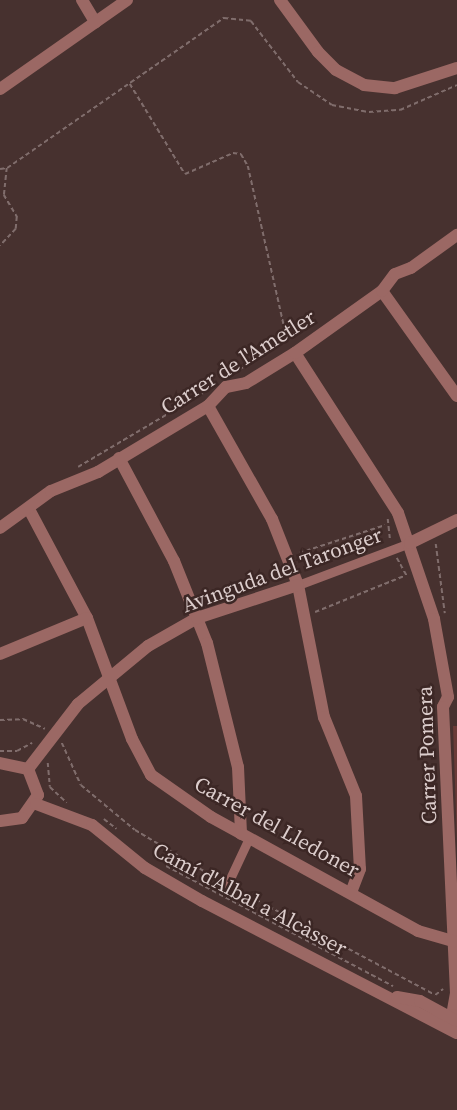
<!DOCTYPE html>
<html>
<head>
<meta charset="utf-8">
<style>
  body { margin:0 }
  #map { position:relative; width:457px; height:1110px; overflow:hidden; background:#47312f; font-family:"Source Serif 4",serif }
  div>[style] { position:absolute }
  [style*='--x'] { left:calc(var(--x)*1px); top:calc(var(--y)*1px); width:calc(var(--w)*1px); rotate:calc(var(--a)*1deg) }
  .green>* { inset:0; background:#6a3b38 }
  .path>* { height:1.5px; margin-top:-0.75px; transform-origin:0; background:repeating-linear-gradient(90deg,#806d6c 0 4.5px,transparent 0 7.5px) }
  .pedestrian>* { height:9px; margin:-4.5px; padding:0 4.5px; transform-origin:4.5px; border-radius:4.5px; background:#9b6864 }
  .minor>* { height:12px; margin:-6px; padding:0 6px; transform-origin:6px; border-radius:6px; background:#9b6864 }
  .tertiary>* { height:12px; margin:-6px; padding:0 6px; transform-origin:6px; border-radius:6px; background:#9b6864 }
  span { translate:-50% -50%; white-space:nowrap; text-align:center; line-height:1.15; -webkit-text-stroke:5px #3c2725; paint-order:stroke }
  .street-label { font-size:21px; color:#dccdcc }
</style>
</head>
<body>
<div id="map">
  <div class="green">
    <i style="clip-path:polygon(453px 726px,457px 726px,457px 842px)"></i>
  </div>
  <div class="path">
    <i style="--x:130;--y:84;--w:105;--a:58.6"></i>
    <i style="--x:185;--y:174;--w:52;--a:-23.6"></i>
    <i style="--x:233;--y:153;--w:8;--a:7"></i>
    <i style="--x:241;--y:154;--w:14;--a:60"></i>
    <i style="--x:248;--y:166;--w:177;--a:77.3"></i>
    <i style="--x:287;--y:339;--w:62;--a:146.8"></i>
    <i style="--x:7;--y:168;--w:264;--a:-34.7"></i>
    <i style="--x:224;--y:18;--w:27;--a:6"></i>
    <i style="--x:251;--y:21;--w:77;--a:52.4"></i>
    <i style="--x:298;--y:82;--w:41;--a:34.1"></i>
    <i style="--x:332;--y:105;--w:38;--a:11"></i>
    <i style="--x:369;--y:112;--w:31;--a:-4"></i>
    <i style="--x:400;--y:110;--w:62;--a:-23.7"></i>
    <i style="--x:0;--y:169;--w:7;--a:-8"></i>
    <i style="--x:7;--y:168;--w:27;--a:96"></i>
    <i style="--x:4;--y:195;--w:26;--a:59"></i>
    <i style="--x:17;--y:217;--w:12;--a:95"></i>
    <i style="--x:16;--y:229;--w:23;--a:133"></i>
    <i style="--x:78;--y:467;--w:145;--a:-30.6"></i>
    <i style="--x:388;--y:519;--w:20;--a:84"></i>
    <i style="--x:436;--y:544;--w:70;--a:82.6"></i>
    <i style="--x:299;--y:553;--w:90;--a:-18"></i>
    <i style="--x:397;--y:558;--w:21;--a:61"></i>
    <i style="--x:315;--y:612;--w:96;--a:-22"></i>
    <i style="--x:0;--y:720;--w:23;--a:-2"></i>
    <i style="--x:23;--y:719;--w:24;--a:24"></i>
    <i style="--x:62;--y:743;--w:46;--a:65.7"></i>
    <i style="--x:81;--y:785;--w:70;--a:39.8"></i>
    <i style="--x:135;--y:830;--w:98;--a:30.8"></i>
    <i style="--x:0;--y:751;--w:17;--a:0"></i>
    <i style="--x:17;--y:751;--w:17;--a:-28"></i>
    <i style="--x:48;--y:763;--w:24;--a:85"></i>
    <i style="--x:50;--y:787;--w:23;--a:43"></i>
    <i style="--x:104;--y:819;--w:16;--a:38"></i>
    <i style="--x:166;--y:866;--w:257;--a:27.9"></i>
    <i style="--x:236;--y:889;--w:225;--a:28"></i>
    <i style="--x:435;--y:995;--w:10;--a:-37"></i>
  </div>
  <div class="pedestrian">
    <i style="--x:298;--y:585;--w:120;--a:-20.6"></i>
    <i style="--x:227;--y:885;--w:52;--a:-64.9"></i>
  </div>
  <div class="minor">
    <i style="--x:82;--y:0;--w:26;--a:59"></i>
    <i style="--x:0;--y:89;--w:155;--a:-35"></i>
    <i style="--x:382;--y:291;--w:129;--a:54.5"></i>
    <i style="--x:295;--y:353;--w:190;--a:57.2"></i>
    <i style="--x:398;--y:513;--w:112;--a:71.2"></i>
    <i style="--x:434;--y:619;--w:79;--a:79.8"></i>
    <i style="--x:448;--y:697;--w:11;--a:117"></i>
    <i style="--x:443;--y:707;--w:286;--a:87.4"></i>
    <i style="--x:456;--y:993;--w:22;--a:100"></i>
    <i style="--x:452;--y:1015;--w:10;--a:163"></i>
    <i style="--x:208;--y:406;--w:130;--a:60.5"></i>
    <i style="--x:272;--y:519;--w:71;--a:68.5"></i>
    <i style="--x:298;--y:585;--w:135;--a:78.9"></i>
    <i style="--x:324;--y:717;--w:85;--a:67.9"></i>
    <i style="--x:356;--y:796;--w:73;--a:86.9"></i>
    <i style="--x:360;--y:869;--w:22;--a:111"></i>
    <i style="--x:119;--y:458;--w:117;--a:61.9"></i>
    <i style="--x:174;--y:561;--w:88;--a:68.1"></i>
    <i style="--x:207;--y:643;--w:128;--a:76"></i>
    <i style="--x:238;--y:767;--w:67;--a:87.4"></i>
    <i style="--x:30;--y:511;--w:121;--a:62"></i>
    <i style="--x:87;--y:618;--w:129;--a:69.6"></i>
    <i style="--x:132;--y:739;--w:41;--a:62.2"></i>
    <i style="--x:151;--y:775;--w:73;--a:35"></i>
    <i style="--x:211;--y:817;--w:236;--a:28.8"></i>
    <i style="--x:418;--y:931;--w:37;--a:16"></i>
    <i style="--x:0;--y:528;--w:63;--a:-36"></i>
    <i style="--x:51;--y:491;--w:51;--a:-22"></i>
    <i style="--x:98;--y:472;--w:128;--a:-31"></i>
    <i style="--x:208;--y:406;--w:26;--a:-47"></i>
    <i style="--x:226;--y:387;--w:20;--a:-11"></i>
    <i style="--x:246;--y:383;--w:57;--a:-31.5"></i>
    <i style="--x:295;--y:353;--w:107;--a:-35.5"></i>
    <i style="--x:382;--y:291;--w:21;--a:-53"></i>
    <i style="--x:395;--y:274;--w:17;--a:-21"></i>
    <i style="--x:411;--y:268;--w:57;--a:-35.7"></i>
    <i style="--x:410;--y:543;--w:52;--a:-26.1"></i>
    <i style="--x:0;--y:654;--w:94;--a:-22.5"></i>
    <i style="--x:28;--y:769;--w:82;--a:-52.4"></i>
    <i style="--x:78;--y:704;--w:91;--a:-39.6"></i>
    <i style="--x:148;--y:646;--w:56;--a:-29.7"></i>
    <i style="--x:197;--y:618;--w:106;--a:-18.1"></i>
  </div>
  <div class="tertiary">
    <i style="--x:280;--y:0;--w:64;--a:53.8"></i>
    <i style="--x:318;--y:52;--w:25;--a:45"></i>
    <i style="--x:336;--y:70;--w:32;--a:28"></i>
    <i style="--x:364;--y:85;--w:31;--a:6"></i>
    <i style="--x:395;--y:88;--w:65;--a:-17.9"></i>
    <i style="--x:0;--y:763;--w:29;--a:12"></i>
    <i style="--x:28;--y:769;--w:28;--a:69"></i>
    <i style="--x:38;--y:795;--w:28;--a:125"></i>
    <i style="--x:22;--y:818;--w:22;--a:172"></i>
    <i style="--x:36;--y:804;--w:60;--a:20.6"></i>
    <i style="--x:92;--y:825;--w:68;--a:39.1"></i>
    <i style="--x:145;--y:868;--w:66;--a:30.1"></i>
    <i style="--x:202;--y:901;--w:287;--a:27.4"></i>
    <i style="--x:397;--y:997;--w:23;--a:10"></i>
    <i style="--x:420;--y:1001;--w:42;--a:28.4"></i>
  </div>
  <div class="street-label">
    <span style="left:238px;top:362px;rotate:-32deg">Carrer de l'Ametler</span>
    <span style="left:282px;top:570px;rotate:-20deg">Avinguda del Taronger</span>
    <span style="left:427px;top:755px;rotate:-92deg">Carrer Pomera</span>
    <span style="left:277px;top:827px;rotate:29deg">Carrer del Lledoner</span>
    <span style="left:250px;top:899px;rotate:28deg">Camí d'Albal a Alcàsser</span>
  </div>
</div>
</body>
</html>
